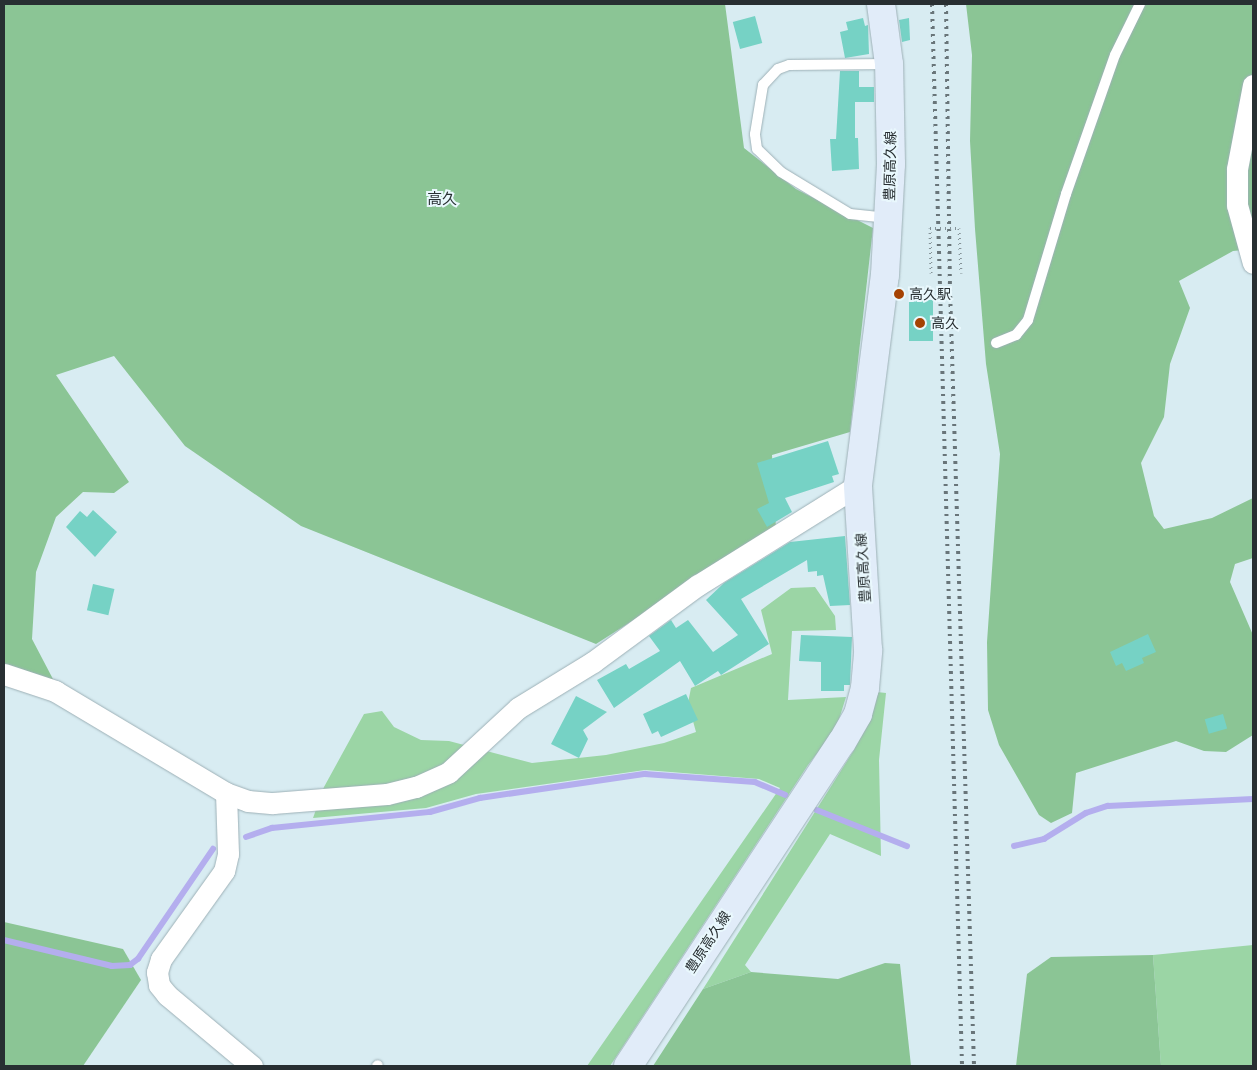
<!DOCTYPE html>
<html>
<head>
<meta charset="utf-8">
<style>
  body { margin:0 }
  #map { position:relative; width:1257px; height:1070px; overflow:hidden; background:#d8ecf2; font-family:Raleway,"Noto Sans JP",sans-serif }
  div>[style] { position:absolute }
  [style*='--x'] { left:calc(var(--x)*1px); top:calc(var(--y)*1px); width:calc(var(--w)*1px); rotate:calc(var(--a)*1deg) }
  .green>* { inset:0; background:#9bd5a5 }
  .forest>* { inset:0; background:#8bc595 }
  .stream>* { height:5.5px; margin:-2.75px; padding:0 2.75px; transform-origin:2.75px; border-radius:2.75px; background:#b4aeee }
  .building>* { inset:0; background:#76d2c5; transform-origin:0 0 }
  .roads { filter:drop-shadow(0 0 1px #9db0b6) drop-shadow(0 0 1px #9db0b6) }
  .service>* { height:10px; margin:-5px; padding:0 5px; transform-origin:5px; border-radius:5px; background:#fff }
  .minor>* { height:21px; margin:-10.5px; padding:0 10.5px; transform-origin:10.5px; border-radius:10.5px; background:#fff }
  .secondary>* { height:28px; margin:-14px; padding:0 14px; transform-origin:14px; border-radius:14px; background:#e1ecf9 }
  .rail>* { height:4px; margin-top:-2px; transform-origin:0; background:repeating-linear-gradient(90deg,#697579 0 2.5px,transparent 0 7.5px) }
  .path-bridge>* { height:3px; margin-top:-1.5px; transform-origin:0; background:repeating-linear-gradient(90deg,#849297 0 1px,transparent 0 5px) }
  .dots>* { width:14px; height:14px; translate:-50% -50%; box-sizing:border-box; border:2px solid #e9f8fd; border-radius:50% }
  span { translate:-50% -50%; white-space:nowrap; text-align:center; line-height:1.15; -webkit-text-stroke:4px #e9f8fd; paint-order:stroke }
  .street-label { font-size:14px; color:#282f32 }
  .poi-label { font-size:14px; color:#282f32 }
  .left { translate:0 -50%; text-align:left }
  .neighbourhood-label { font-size:15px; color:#282f32 }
  .frame { position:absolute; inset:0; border:5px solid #282f32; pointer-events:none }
</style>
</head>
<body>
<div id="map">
  <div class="green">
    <i style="clip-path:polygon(815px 587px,835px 616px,836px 630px,792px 631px,788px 700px,846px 697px,836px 729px,808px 765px,610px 1066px,587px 1066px,780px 788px,759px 779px,645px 770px,476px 794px,426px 808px,313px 818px,324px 787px,364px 714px,382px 711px,394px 727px,421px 740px,449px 741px,532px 763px,606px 755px,664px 743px,696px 732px,688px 703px,691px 688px,772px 654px,761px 610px,791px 588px)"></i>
    <i style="clip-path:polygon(877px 692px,886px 693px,879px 760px,881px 856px,830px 834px,745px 965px,751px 972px,703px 989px,854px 750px)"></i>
    <i style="clip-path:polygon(1253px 945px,1253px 1066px,1161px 1066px,1153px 955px)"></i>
  </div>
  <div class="forest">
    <i style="clip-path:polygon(4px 4px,725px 4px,744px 148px,796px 189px,873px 228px,850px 432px,772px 455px,776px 529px,596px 644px,301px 526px,185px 446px,114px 356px,56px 375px,129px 482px,114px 493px,83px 492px,56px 517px,36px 572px,32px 639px,54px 681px,4px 683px)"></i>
    <i style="clip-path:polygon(966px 4px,1253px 4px,1253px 249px,1233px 251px,1179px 281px,1190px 308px,1170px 364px,1164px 417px,1141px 463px,1154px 516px,1164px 529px,1212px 518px,1253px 498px,1253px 558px,1235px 564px,1230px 582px,1253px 635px,1253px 735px,1226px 752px,1204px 751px,1176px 741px,1076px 773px,1072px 813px,1051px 823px,1039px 815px,999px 745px,988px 710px,987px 642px,1000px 454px,986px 364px,975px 229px,970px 141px,972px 55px)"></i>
    <i style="clip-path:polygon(4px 922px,123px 949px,141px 980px,83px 1066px,4px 1066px)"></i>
    <i style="clip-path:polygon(1153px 955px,1161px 1066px,1016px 1066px,1027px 974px,1051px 957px)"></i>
    <i style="clip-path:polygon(885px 963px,900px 964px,911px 1066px,653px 1066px,703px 989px,751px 972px,838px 979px)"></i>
  </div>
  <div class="stream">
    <i style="--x:817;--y:810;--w:97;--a:21.8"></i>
    <i style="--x:246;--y:837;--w:28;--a:-19"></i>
    <i style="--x:272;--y:828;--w:159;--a:-5.8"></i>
    <i style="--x:430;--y:812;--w:52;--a:-15.6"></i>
    <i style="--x:480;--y:798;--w:167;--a:-8.3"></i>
    <i style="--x:645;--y:774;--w:110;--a:4.2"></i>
    <i style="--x:755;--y:782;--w:33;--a:23"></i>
    <i style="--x:1014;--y:846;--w:31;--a:-13"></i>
    <i style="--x:1044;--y:839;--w:49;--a:-31.8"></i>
    <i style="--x:1086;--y:813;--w:23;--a:-18"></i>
    <i style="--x:1108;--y:806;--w:145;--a:-2.8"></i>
    <i style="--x:4;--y:940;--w:111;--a:13.5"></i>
    <i style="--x:112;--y:966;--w:18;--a:-3"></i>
    <i style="--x:130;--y:965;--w:10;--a:-37"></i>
    <i style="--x:138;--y:959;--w:133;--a:-55.7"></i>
  </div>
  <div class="building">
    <i style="left:755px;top:16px;width:28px;height:23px;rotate:75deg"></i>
    <i style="clip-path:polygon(863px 18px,865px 26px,868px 25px,869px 54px,845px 58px,840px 32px,848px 30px,846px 22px)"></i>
    <i style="clip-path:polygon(909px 18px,910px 40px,902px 42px,899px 20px)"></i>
    <i style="clip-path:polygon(840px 71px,859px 71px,859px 87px,874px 87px,874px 102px,855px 102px,855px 138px,858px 138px,859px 169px,832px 171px,830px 139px,836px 139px)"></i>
    <i style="left:909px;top:300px;width:24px;height:41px"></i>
    <i style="clip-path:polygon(828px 441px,839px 474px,832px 476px,834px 482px,785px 498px,792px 512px,767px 527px,757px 509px,769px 503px,757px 463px)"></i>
    <i style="clip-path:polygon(93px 510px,117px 532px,95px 557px,66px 527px,80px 511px,87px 517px)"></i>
    <i style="clip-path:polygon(845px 536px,850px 605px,830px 606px,823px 575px,817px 576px,817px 571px,808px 572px,807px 560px,741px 599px,769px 644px,721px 675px,718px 671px,695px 686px,680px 661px,614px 708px,597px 680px,626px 664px,629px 669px,660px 651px,649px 636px,671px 620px,676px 628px,688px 620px,713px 652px,738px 635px,706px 600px,724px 583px,790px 542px)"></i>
    <i style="left:93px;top:584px;width:22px;height:27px;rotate:13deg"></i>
    <i style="clip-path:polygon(1148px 634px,1156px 652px,1142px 658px,1144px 663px,1126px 671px,1122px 663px,1116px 666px,1110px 652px)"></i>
    <i style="clip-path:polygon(801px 635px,852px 637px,850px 685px,844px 685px,844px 691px,821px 691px,821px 662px,799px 661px)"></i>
    <i style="clip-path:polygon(686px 694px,698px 720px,661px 737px,658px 731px,652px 734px,643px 714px)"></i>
    <i style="clip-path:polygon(576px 696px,607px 712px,583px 730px,588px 739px,579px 758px,551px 744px)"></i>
    <i style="left:1223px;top:714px;width:15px;height:19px;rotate:74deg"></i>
  </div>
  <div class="roads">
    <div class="service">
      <i style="--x:888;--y:218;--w:38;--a:-174"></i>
      <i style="--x:850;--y:214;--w:81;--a:-148.7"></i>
      <i style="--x:781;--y:172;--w:33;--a:-136"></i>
      <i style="--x:757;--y:149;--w:15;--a:-98"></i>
      <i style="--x:755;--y:134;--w:50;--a:-80.7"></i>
      <i style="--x:763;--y:85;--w:22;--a:-47"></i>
      <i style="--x:778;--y:69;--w:12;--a:-20"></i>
      <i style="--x:789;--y:65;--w:99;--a:-0.6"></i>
      <i style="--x:996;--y:343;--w:22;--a:-22"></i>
      <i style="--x:1016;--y:335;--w:19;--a:-51"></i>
      <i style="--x:1028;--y:320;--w:132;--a:-73.2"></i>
      <i style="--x:1066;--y:194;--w:147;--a:-70.6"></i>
      <i style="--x:1115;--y:55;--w:57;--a:-63.9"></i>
      <i style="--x:377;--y:1066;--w:1;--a:-45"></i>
    </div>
    <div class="minor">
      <i style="--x:1253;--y:85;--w:86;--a:100.8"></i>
      <i style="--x:1237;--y:169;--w:36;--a:90"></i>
      <i style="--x:1237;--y:205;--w:60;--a:74.6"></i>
      <i style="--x:4;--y:674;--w:54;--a:18.4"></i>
      <i style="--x:55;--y:691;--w:199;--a:30.8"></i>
      <i style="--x:226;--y:793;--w:23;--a:20"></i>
      <i style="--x:248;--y:801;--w:25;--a:5"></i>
      <i style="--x:273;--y:803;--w:114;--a:-4.5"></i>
      <i style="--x:387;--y:794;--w:30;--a:-14"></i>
      <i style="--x:416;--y:787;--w:36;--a:-24"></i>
      <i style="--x:449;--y:772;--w:94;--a:-42.8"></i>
      <i style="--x:518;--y:708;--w:88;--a:-31.5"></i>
      <i style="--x:593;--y:662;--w:130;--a:-36.3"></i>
      <i style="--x:698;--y:585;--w:189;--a:-32"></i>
      <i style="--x:226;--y:793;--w:61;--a:88.1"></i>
      <i style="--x:228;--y:854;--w:17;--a:103"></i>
      <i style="--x:224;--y:871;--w:108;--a:125.6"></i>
      <i style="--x:161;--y:959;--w:14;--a:107"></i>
      <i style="--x:157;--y:972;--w:13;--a:81"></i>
      <i style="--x:159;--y:985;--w:13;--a:51"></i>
      <i style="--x:167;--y:995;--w:111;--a:39.9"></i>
    </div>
    <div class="secondary">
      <i style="--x:628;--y:1066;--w:388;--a:-56.6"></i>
      <i style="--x:842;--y:742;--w:32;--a:-60"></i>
      <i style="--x:858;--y:714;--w:27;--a:-75"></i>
      <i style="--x:865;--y:688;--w:38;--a:-85"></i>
      <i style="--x:868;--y:650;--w:165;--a:-93.5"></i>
      <i style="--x:858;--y:485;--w:212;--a:-82.7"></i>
      <i style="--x:885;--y:275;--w:111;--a:-86.9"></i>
      <i style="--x:891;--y:164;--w:100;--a:-91.1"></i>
      <i style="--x:889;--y:64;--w:61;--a:-97.6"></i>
    </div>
  </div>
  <div class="rail">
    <i style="--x:932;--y:4;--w:1062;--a:88.38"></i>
    <i style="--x:946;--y:4;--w:285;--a:89.2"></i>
    <i style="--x:950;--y:289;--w:777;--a:88.23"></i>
  </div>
  <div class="path-bridge">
    <i style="--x:931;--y:273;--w:45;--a:-91.3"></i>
    <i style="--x:930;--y:228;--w:29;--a:0"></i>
    <i style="--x:959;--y:228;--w:45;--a:87.5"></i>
  </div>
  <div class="dots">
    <i style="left:899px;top:294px;background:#a54304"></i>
    <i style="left:920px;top:323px;background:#a54304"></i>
  </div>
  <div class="street-label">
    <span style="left:890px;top:166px;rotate:-89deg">豊原高久線</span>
    <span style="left:863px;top:568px;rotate:-94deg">豊原高久線</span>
    <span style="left:708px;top:942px;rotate:-57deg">豊原高久線</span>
  </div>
  <div class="poi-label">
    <span class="left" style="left:909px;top:294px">高久駅</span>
    <span class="left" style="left:931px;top:323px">高久</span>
  </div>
  <div class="neighbourhood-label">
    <span style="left:442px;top:200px">高久</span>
  </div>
  <div class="frame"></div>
</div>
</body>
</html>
